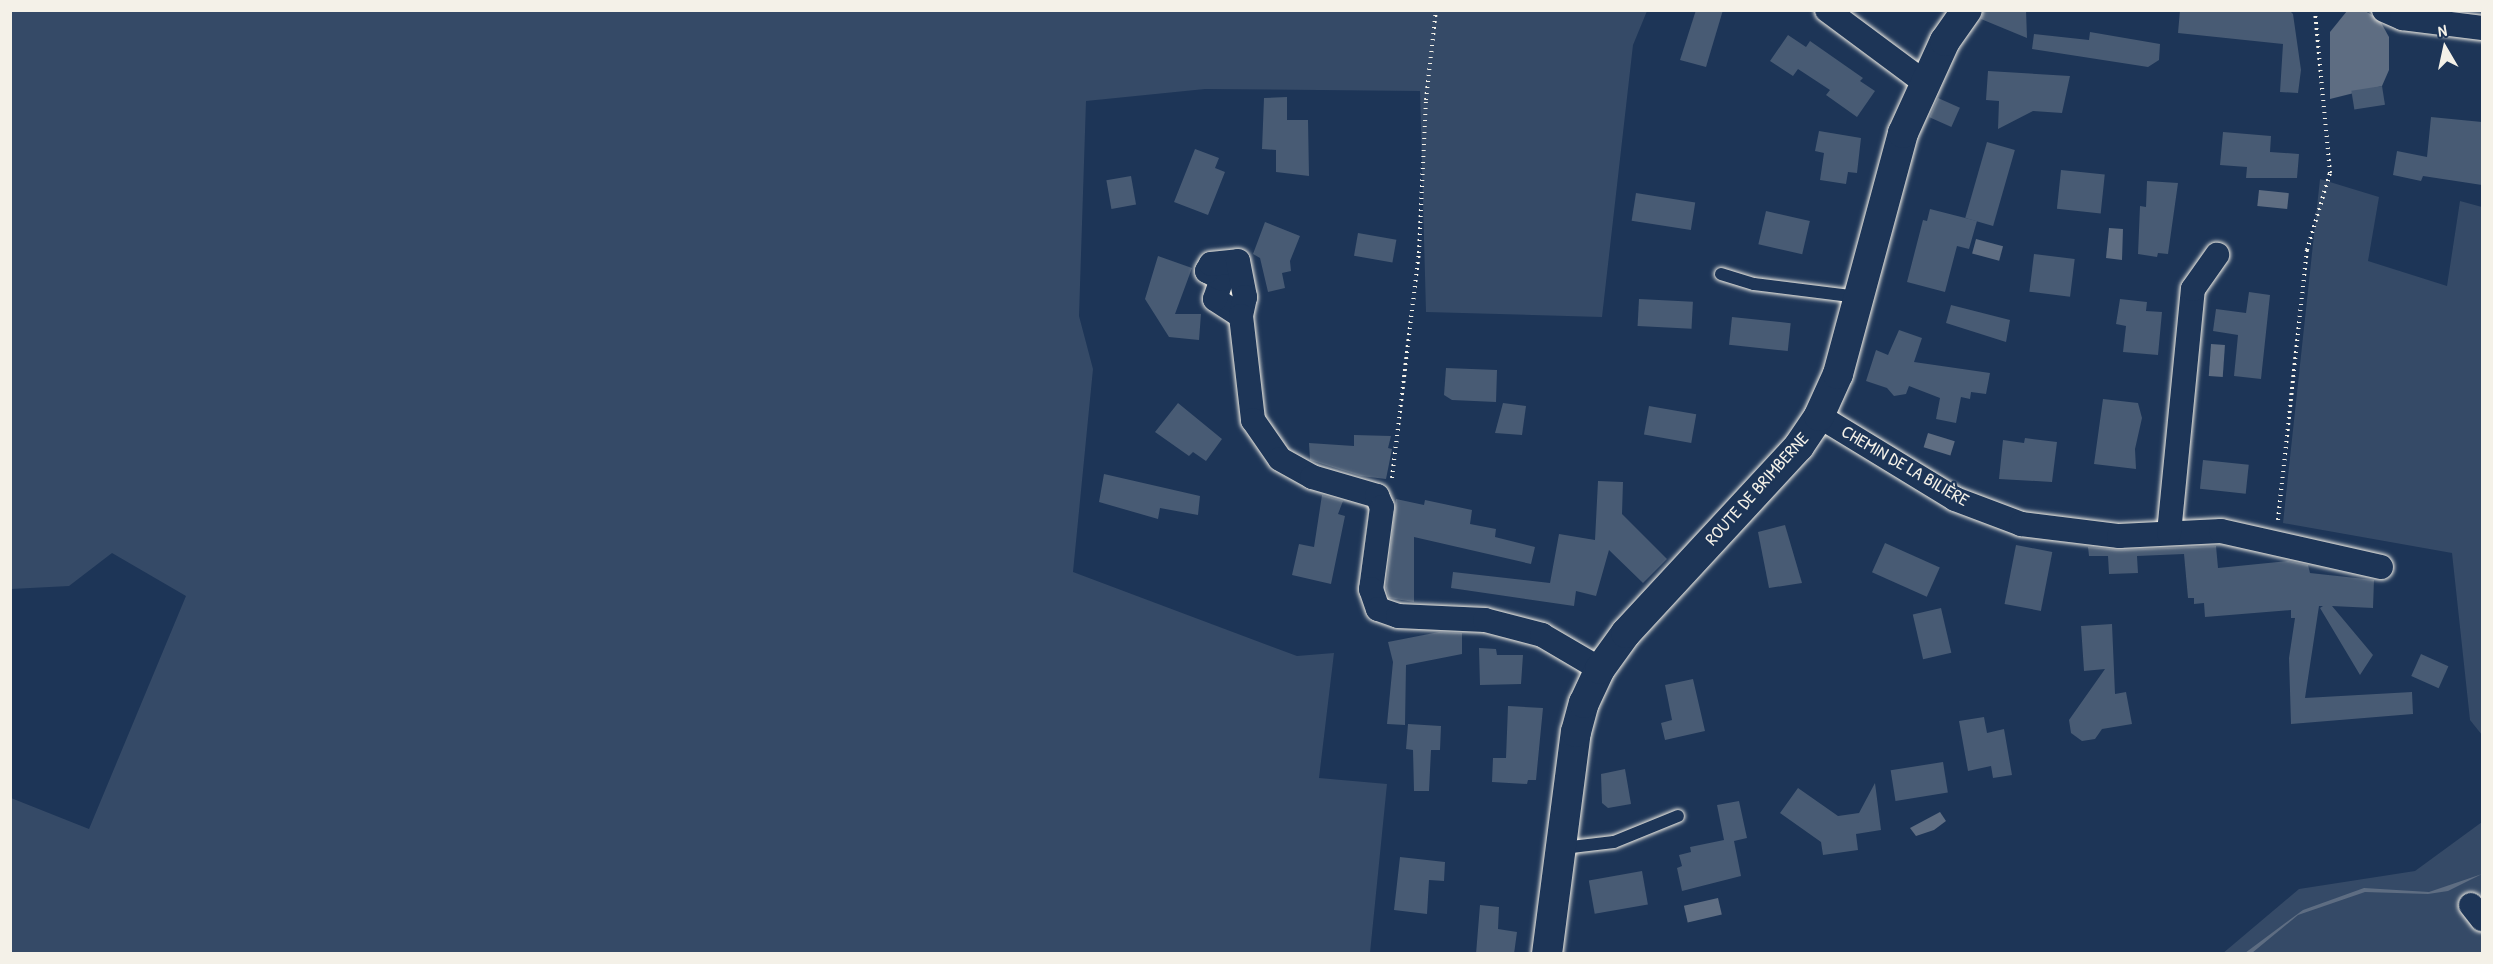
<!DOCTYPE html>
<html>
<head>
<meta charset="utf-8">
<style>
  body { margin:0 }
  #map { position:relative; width:2493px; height:964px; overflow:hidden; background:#1d3557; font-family:"Patrick Hand",sans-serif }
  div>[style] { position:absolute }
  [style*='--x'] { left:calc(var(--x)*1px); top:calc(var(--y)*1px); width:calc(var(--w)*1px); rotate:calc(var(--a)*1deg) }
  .green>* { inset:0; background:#354a67 }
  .water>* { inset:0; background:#5e6d82; transform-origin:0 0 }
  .building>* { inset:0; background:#485b74; transform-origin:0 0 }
  .path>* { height:4px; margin-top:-2px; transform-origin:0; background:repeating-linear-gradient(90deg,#f4f1e8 0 1.5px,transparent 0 6px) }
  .roads { filter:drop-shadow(0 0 2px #f4f1e8) drop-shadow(0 0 2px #f4f1e8) }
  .service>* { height:12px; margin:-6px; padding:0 6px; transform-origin:6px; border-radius:6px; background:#1d3557 }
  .minor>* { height:24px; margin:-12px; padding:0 12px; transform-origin:12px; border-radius:12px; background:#1d3557 }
  .tertiary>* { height:30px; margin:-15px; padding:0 15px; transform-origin:15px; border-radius:15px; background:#1d3557 }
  span { translate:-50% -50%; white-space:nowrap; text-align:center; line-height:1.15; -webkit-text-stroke:4.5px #1d3557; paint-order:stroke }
  .street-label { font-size:18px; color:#f4f1e8 }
  .frame { position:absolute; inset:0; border:12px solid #f4f1e8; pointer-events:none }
  .north { position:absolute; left:2415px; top:18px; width:60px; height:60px; -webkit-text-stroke:4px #1d3557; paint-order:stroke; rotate:351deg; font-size:16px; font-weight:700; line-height:24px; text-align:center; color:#f4f1e8 }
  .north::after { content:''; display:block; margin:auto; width:21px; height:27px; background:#f4f1e8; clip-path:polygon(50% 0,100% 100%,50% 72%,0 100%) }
</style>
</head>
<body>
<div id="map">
  <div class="green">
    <i style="clip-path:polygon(10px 11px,1647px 11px,1633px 45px,1602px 317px,1426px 312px,1420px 91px,1205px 89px,1086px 101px,1079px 316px,1093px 369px,1073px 572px,1297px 656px,1334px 653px,1319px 778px,1387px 784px,1370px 953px,11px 953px,11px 798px,89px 829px,186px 596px,112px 553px,69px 586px,11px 589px)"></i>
    <i style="clip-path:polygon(2320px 179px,2379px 197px,2368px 261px,2447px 286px,2460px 201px,2482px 207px,2482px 735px,2470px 720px,2452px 553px,2283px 523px)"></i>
    <i style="clip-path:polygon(2482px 822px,2482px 953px,2222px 954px,2299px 889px,2415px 871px)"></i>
  </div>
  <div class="water">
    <i style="clip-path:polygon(2347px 11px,2365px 11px,2379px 19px,2389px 37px,2389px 70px,2382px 86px,2330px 99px,2330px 32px)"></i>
    <i style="left:2259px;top:190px;width:30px;height:16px;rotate:6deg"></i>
    <i style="clip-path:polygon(2109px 228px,2123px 229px,2122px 260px,2106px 258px)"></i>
    <i style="left:1976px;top:239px;width:28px;height:15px;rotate:15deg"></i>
    <i style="left:2211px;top:344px;width:14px;height:32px;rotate:4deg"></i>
    <i style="left:1928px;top:433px;width:28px;height:15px;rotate:17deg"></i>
    <i style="clip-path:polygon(1940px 812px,1946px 821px,1934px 830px,1916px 836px,1910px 828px)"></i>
    <i style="clip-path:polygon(2482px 874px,2448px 891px,2428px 894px,2365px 892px,2298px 915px,2252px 953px,2245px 953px,2303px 910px,2364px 888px,2429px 892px)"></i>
    <i style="left:1718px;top:898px;width:17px;height:35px;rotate:77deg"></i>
  </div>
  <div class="building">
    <i style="clip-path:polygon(1696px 10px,1723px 10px,1706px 67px,1680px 60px)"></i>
    <i style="clip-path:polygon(1984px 10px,2026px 10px,2027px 38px,1981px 19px)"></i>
    <i style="clip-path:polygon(2180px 10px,2289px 10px,2293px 14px,2301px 70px,2298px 93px,2280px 92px,2283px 44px,2178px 33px)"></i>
    <i style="clip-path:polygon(2090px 32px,2160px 44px,2159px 60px,2148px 67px,2032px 49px,2034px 34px,2089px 40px)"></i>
    <i style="clip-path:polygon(1788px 35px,1806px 47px,1810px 41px,1863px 78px,1860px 81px,1875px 91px,1857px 117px,1826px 95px,1830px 90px,1798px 69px,1793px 76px,1770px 61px)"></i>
    <i style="clip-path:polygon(1988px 71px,2070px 76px,2062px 113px,2033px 111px,1998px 129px,1999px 101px,1986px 100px)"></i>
    <i style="left:2382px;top:86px;width:19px;height:31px;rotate:81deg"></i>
    <i style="clip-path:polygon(1287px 97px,1287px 120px,1308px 120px,1309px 176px,1276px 172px,1276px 150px,1262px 149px,1264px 98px)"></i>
    <i style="left:1938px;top:98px;width:24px;height:21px;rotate:24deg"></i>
    <i style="clip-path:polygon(2431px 117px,2482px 122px,2482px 185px,2423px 176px,2421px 181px,2393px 175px,2397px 151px,2427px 157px)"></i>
    <i style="clip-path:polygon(1819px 131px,1861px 138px,1857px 173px,1848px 172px,1846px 184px,1820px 180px,1824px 153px,1815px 151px)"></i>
    <i style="clip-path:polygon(2223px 132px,2271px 136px,2270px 152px,2299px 154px,2297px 178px,2246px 178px,2247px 167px,2220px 165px)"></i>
    <i style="left:1987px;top:142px;width:29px;height:79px;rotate:16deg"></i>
    <i style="clip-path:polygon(1195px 149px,1219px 158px,1215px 168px,1225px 172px,1208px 215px,1174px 202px)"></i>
    <i style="left:2061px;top:170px;width:44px;height:39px;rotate:6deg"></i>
    <i style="left:1131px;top:176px;width:29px;height:25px;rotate:80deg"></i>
    <i style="clip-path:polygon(2147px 181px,2178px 183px,2168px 254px,2158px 253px,2157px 257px,2138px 254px,2140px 206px,2146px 207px)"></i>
    <i style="left:1636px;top:193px;width:60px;height:28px;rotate:9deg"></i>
    <i style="clip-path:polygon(1930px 209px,1977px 221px,1969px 249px,1957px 246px,1945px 292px,1907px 282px,1923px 220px,1927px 221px)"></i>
    <i style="left:1766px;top:211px;width:45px;height:34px;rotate:13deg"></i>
    <i style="clip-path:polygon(1265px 222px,1300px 236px,1290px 261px,1291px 271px,1282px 273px,1285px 288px,1268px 292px,1260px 258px,1253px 254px)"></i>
    <i style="left:1358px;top:233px;width:39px;height:23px;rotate:10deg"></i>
    <i style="left:2034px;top:254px;width:41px;height:38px;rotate:7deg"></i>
    <i style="clip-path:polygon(1158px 256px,1192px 268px,1175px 314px,1201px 314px,1199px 340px,1169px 337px,1145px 299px)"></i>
    <i style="clip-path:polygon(2249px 292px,2270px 295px,2261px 379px,2234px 376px,2238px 335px,2213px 331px,2216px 309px,2246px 313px)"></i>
    <i style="left:1639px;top:299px;width:54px;height:27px;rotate:3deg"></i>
    <i style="clip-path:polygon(2120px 299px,2147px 302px,2146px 311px,2162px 312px,2158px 355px,2123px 352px,2126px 326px,2116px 324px)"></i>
    <i style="clip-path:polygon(1951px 305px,2010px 320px,2006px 342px,1946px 323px)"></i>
    <i style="left:1732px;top:317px;width:59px;height:28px;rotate:6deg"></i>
    <i style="clip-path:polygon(1899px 330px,1922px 338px,1914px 362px,1990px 373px,1986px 394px,1971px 392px,1970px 399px,1961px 397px,1956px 423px,1936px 419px,1940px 398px,1909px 386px,1906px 394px,1894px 396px,1887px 388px,1866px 381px,1876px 350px,1888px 355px)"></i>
    <i style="clip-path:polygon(1446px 368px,1497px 370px,1496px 402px,1452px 400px,1444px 395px)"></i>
    <i style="clip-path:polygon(2103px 399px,2138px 403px,2142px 418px,2135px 449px,2136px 469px,2094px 464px)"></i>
    <i style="clip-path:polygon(1178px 403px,1222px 439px,1206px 461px,1193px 452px,1189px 456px,1155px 432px)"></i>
    <i style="clip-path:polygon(1503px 403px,1526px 406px,1522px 435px,1495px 433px)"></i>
    <i style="left:1649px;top:406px;width:48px;height:29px;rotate:10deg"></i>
    <i style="clip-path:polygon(1354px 435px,1391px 436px,1388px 448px,1392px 449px,1386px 479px,1361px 476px,1310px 460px,1309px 443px,1354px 446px)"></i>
    <i style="clip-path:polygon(2025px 438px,2057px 442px,2052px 482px,1999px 479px,2003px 440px,2024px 443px)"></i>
    <i style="left:2203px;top:460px;width:46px;height:29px;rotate:6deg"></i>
    <i style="clip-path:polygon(1104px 474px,1200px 496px,1198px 515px,1160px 508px,1158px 519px,1099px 502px)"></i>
    <i style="clip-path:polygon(1598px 481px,1623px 482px,1622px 514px,1667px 559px,1643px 583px,1609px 550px,1596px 596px,1576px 591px,1574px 606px,1451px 588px,1453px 572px,1550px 583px,1559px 534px,1595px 540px)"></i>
    <i style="clip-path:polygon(1322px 495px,1343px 501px,1338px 514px,1345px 516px,1331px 584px,1292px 575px,1299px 544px,1314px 547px)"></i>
    <i style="clip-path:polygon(1396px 499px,1424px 505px,1425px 500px,1472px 510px,1470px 524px,1496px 529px,1495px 537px,1535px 547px,1531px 564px,1414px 537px,1414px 602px,1389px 598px,1386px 588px)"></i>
    <i style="clip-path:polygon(1785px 525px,1802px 583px,1769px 588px,1758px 532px)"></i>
    <i style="left:1885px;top:543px;width:60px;height:32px;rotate:24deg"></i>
    <i style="left:2016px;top:545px;width:37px;height:60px;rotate:11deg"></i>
    <i style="clip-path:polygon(2216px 546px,2218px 568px,2288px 561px,2308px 565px,2310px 573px,2374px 580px,2373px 608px,2332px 606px,2373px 655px,2360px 675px,2320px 608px,2323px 606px,2319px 606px,2305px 698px,2412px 692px,2413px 714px,2291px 724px,2289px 658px,2295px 618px,2291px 618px,2291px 610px,2205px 617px,2204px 603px,2194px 604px,2194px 598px,2188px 598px,2184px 554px,2137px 556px,2138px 573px,2109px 574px,2108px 556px,2089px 556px,2088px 547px,2120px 550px)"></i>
    <i style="left:1941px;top:608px;width:46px;height:29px;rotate:77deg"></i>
    <i style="clip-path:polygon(2112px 624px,2115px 694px,2126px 692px,2132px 724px,2102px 729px,2095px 739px,2082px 741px,2071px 733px,2069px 720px,2105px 669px,2084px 671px,2081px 626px)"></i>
    <i style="clip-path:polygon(1439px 632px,1462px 633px,1462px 654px,1406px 665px,1405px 725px,1387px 724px,1393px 662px,1388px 642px)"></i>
    <i style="clip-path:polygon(1479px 648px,1496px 649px,1497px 655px,1523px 655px,1521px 684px,1480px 685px)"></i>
    <i style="left:2421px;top:654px;width:30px;height:24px;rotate:24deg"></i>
    <i style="clip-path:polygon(1693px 679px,1705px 731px,1665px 740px,1661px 723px,1672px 720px,1665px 685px)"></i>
    <i style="clip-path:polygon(1508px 706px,1543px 708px,1536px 780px,1528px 780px,1527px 784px,1492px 782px,1493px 758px,1506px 758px)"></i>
    <i style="clip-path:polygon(1984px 717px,1987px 733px,2004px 729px,2012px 775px,1993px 778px,1991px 766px,1968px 771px,1959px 721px)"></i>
    <i style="clip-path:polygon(1408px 724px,1441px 726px,1440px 750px,1431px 750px,1429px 791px,1414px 791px,1413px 750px,1406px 749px)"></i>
    <i style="left:1943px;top:762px;width:31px;height:53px;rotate:81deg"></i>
    <i style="clip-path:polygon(1625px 769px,1631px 804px,1608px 808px,1602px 803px,1601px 774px)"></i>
    <i style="clip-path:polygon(1875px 783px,1881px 830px,1856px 834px,1858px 850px,1823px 855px,1821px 842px,1780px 813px,1798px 788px,1838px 816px,1859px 813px)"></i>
    <i style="clip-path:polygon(1739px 801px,1747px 838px,1734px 841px,1741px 876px,1682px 891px,1677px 868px,1682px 866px,1679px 855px,1691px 852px,1690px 847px,1724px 840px,1717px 805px)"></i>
    <i style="clip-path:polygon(1400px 857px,1445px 862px,1444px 881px,1429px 880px,1427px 914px,1394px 910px)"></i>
    <i style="left:1642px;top:871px;width:34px;height:54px;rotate:80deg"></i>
    <i style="clip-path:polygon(1480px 905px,1499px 907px,1498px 929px,1517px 932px,1514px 954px,1476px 954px)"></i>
  </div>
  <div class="path">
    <i style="--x:1392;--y:478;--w:227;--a:-83.2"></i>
    <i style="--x:1419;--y:253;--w:153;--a:-87.4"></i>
    <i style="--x:1426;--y:100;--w:91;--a:-83.7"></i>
    <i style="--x:2278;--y:520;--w:272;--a:-83.9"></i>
    <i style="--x:2307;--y:250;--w:80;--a:-73.4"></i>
    <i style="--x:2330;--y:173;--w:164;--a:-95.3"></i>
  </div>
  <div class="roads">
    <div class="service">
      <i style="--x:1721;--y:274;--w:34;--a:17"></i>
      <i style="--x:1754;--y:284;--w:105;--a:7.1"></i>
      <i style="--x:1563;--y:848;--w:51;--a:-6.7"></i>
      <i style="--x:1614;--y:842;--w:69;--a:-22.1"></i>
    </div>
    <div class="minor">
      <i style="--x:1827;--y:10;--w:121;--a:36.6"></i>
      <i style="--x:2384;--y:10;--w:20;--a:24"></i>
      <i style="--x:2402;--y:18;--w:81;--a:7.1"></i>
      <i style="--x:1241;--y:316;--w:31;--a:-147"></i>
      <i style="--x:1215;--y:299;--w:21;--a:-71"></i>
      <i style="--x:1222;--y:279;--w:17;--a:-152"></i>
      <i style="--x:1207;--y:271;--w:8;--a:-60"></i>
      <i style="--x:1211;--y:264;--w:27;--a:-6"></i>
      <i style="--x:1238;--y:261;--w:37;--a:79"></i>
      <i style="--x:1245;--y:297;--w:19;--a:102"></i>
      <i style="--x:1241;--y:316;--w:105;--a:83.4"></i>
      <i style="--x:1253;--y:420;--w:47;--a:55.3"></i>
      <i style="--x:1280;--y:459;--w:37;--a:29"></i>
      <i style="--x:1312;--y:477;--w:68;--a:16.3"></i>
      <i style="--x:1377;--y:496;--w:12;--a:66"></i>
      <i style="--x:1382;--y:507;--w:83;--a:97.6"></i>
      <i style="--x:1371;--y:589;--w:21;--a:71"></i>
      <i style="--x:1378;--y:609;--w:21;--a:19"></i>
      <i style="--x:1398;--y:616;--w:87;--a:2.6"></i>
      <i style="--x:1485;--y:620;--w:59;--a:14.7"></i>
      <i style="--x:1542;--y:635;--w:67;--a:30.4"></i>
      <i style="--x:1819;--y:416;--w:159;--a:31.4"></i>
      <i style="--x:1955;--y:499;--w:71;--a:20.7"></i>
      <i style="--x:2021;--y:524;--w:99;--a:7"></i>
      <i style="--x:2119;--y:536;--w:102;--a:-2.8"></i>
      <i style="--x:2221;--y:531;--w:164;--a:12.7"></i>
      <i style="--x:2169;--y:533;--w:245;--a:-84.4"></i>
      <i style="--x:2193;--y:289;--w:42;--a:-54.8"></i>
      <i style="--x:2471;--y:905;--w:18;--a:52"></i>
    </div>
    <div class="tertiary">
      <i style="--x:1547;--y:954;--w:224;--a:-82.6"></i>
      <i style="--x:1576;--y:732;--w:30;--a:-75"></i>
      <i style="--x:1584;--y:703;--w:38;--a:-65"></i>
      <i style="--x:1600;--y:669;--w:44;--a:-54.2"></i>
      <i style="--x:1626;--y:633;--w:255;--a:-47.2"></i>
      <i style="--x:1799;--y:446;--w:36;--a:-56"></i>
      <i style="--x:1819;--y:416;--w:46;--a:-65.7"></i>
      <i style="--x:1838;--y:374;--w:250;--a:-74.9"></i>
      <i style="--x:1903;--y:133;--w:101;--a:-65.5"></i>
      <i style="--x:1945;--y:41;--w:38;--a:-55"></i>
    </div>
  </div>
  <div class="street-label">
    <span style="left:1905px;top:466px;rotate:30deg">CHEMIN DE LA BILIÈRE</span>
    <span style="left:1757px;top:489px;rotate:-48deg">ROUTE DE BRIMBERNE</span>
  </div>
  <div class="frame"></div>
  <div class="north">N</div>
</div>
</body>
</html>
